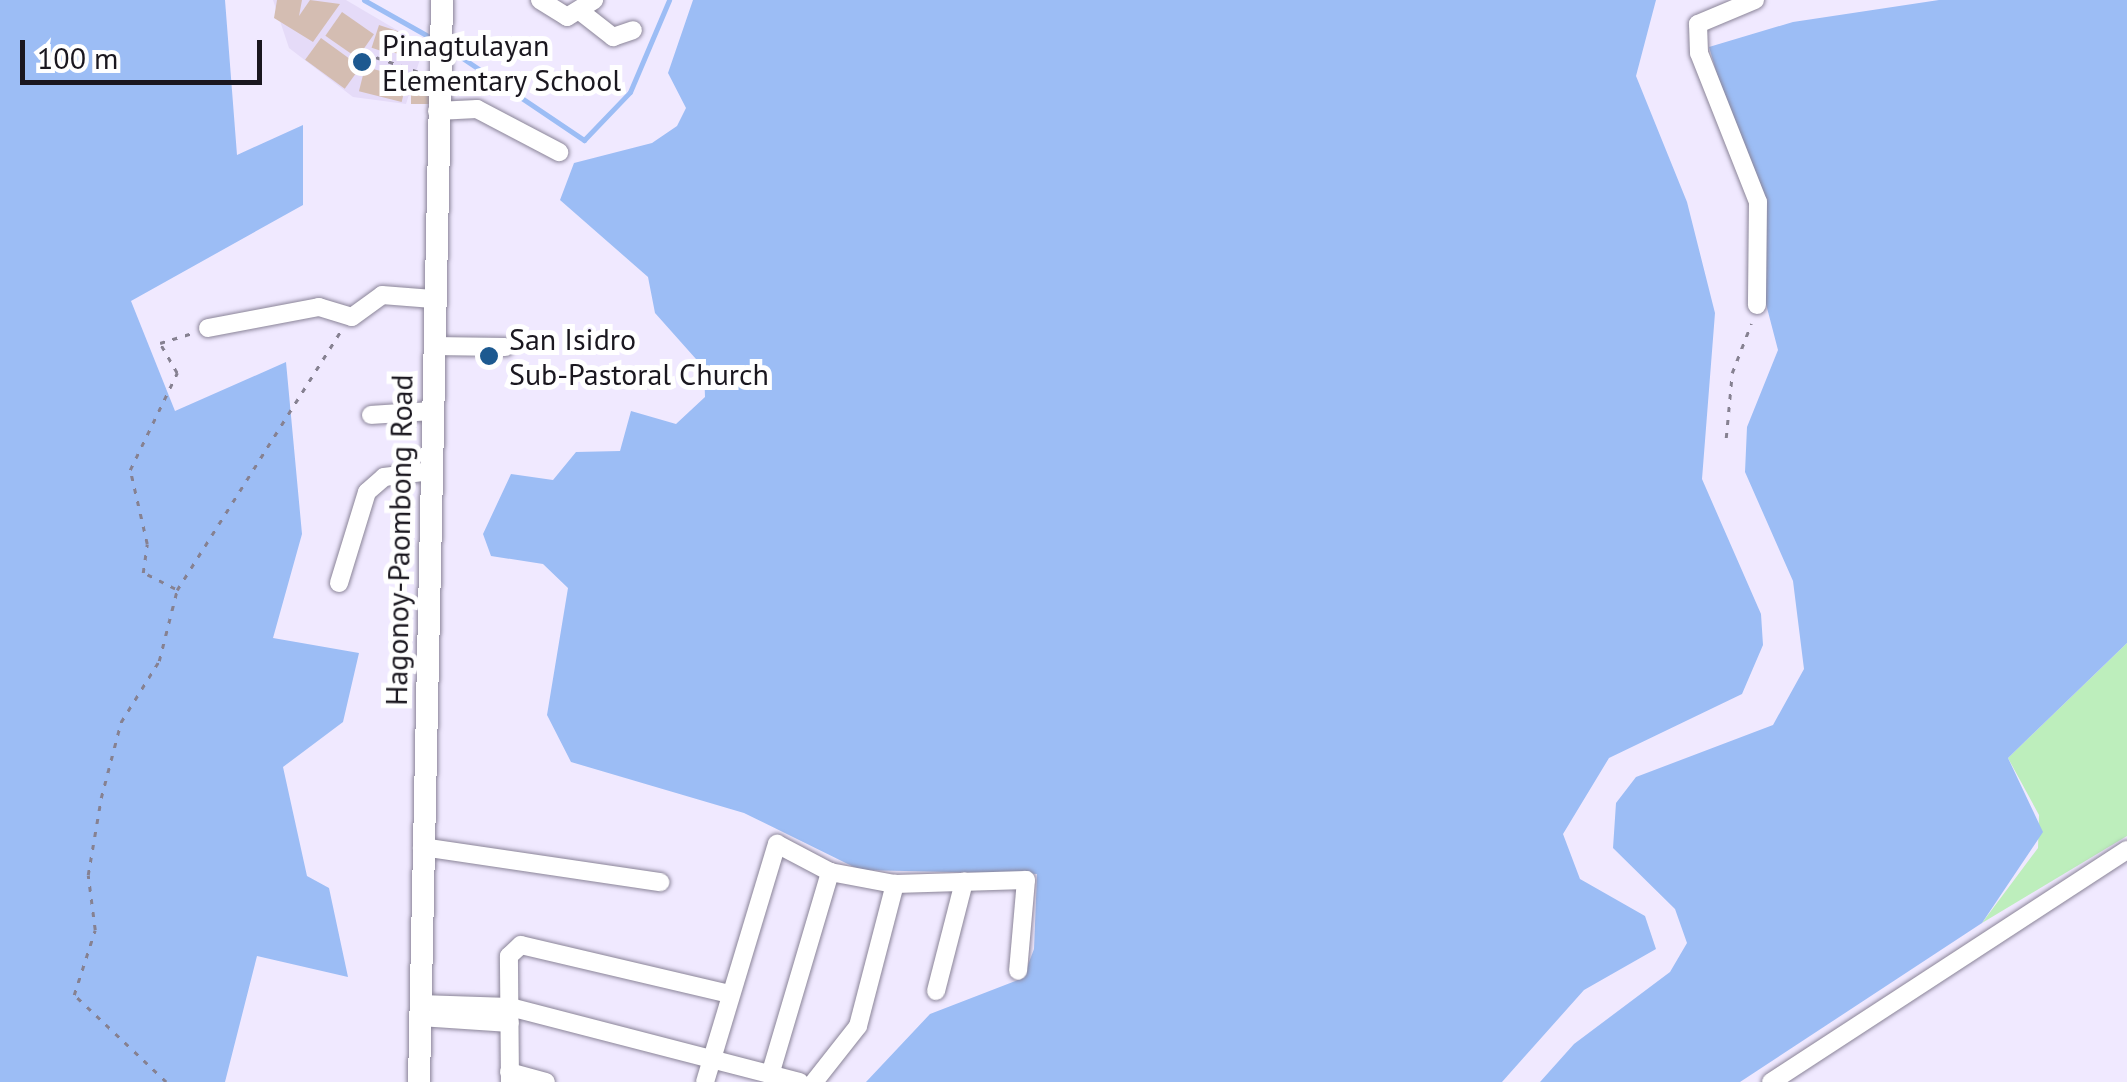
<!DOCTYPE html>
<html>
<head>
<meta charset="utf-8">
<style>
  body { margin:0 }
  #map { position:relative; width:2127px; height:1082px; overflow:hidden; background:#f0e9ff; font-family:"PT Sans",sans-serif }
  div>[style] { position:absolute }
  [style*='--x'] { left:calc(var(--x)*1px); top:calc(var(--y)*1px); width:calc(var(--w)*1px); rotate:calc(var(--a)*1deg) }
  .built>* { inset:0; background:#e5dbf8 }
  .green>* { inset:0; background:#bdeebc }
  .water>* { inset:0; background:#9cbdf5 }
  .stream>* { height:5px; margin:-2.5px; padding:0 2.5px; transform-origin:2.5px; border-radius:2.5px; background:#9cbdf5 }
  .building>* { inset:0; background:#d4bdb2; transform-origin:0 0 }
  .path>* { height:2.5px; margin-top:-1.25px; transform-origin:0; background:repeating-linear-gradient(90deg,#868191 0 5px,transparent 0 13px) }
  .roads { filter:drop-shadow(0 0 2px #8a8498) drop-shadow(0 0 2px #8a8498) }
  .minor>* { height:18px; margin:-9px; padding:0 9px; transform-origin:9px; border-radius:9px; background:#fff }
  .major>* { height:22px; margin:-11px; padding:0 11px; transform-origin:11px; border-radius:11px; background:#fff }
  .dots>* { width:28px; height:28px; translate:-50% -50%; box-sizing:border-box; border:5px solid #fff; border-radius:50% }
  span { translate:-50% -50%; white-space:nowrap; text-align:center; line-height:1.15; -webkit-text-stroke:10px #fff; paint-order:stroke }
  .poi-label { font-size:30px; color:#1a171f }
  .left { translate:0 -50%; text-align:left }
  .street-label { font-size:30px; color:#1a171f }
  .scale { position:absolute; left:20px; top:40px; width:242px; height:45px; box-sizing:border-box; border:5px solid #1a171f; border-top:0; padding-left:12px; font-size:30px; line-height:35px; white-space:nowrap; color:#1a171f; -webkit-text-stroke:8px #fff; paint-order:stroke }
</style>
</head>
<body>
<div id="map">
  <div class="built">
    <i style="clip-path:polygon(273px 0,346px 0,424px 46px,406px 104px,353px 97px,289px 48px)"></i>
  </div>
  <div class="green">
    <i style="clip-path:polygon(2127px 643px,2127px 836px,1982px 923px,2038px 848px,2039px 815px,2008px 758px)"></i>
  </div>
  <div class="water">
    <i style="clip-path:polygon(0 0,225px 0,237px 155px,303px 125px,303px 205px,131px 301px,175px 411px,286px 362px,302px 534px,273px 638px,359px 653px,343px 722px,283px 767px,307px 876px,329px 888px,348px 977px,257px 956px,225px 1082px,0 1082px)"></i>
    <i style="clip-path:polygon(693px 0,1656px 0,1636px 76px,1687px 202px,1715px 313px,1702px 479px,1761px 614px,1763px 645px,1742px 694px,1609px 758px,1563px 834px,1580px 879px,1645px 916px,1656px 949px,1584px 990px,1502px 1082px,866px 1082px,930px 1014px,1023px 978px,1034px 949px,1037px 874px,860px 870px,744px 813px,571px 762px,547px 715px,568px 588px,543px 564px,491px 556px,483px 534px,511px 474px,553px 480px,576px 452px,620px 451px,631px 411px,676px 424px,705px 397px,704px 368px,655px 313px,648px 277px,560px 200px,574px 163px,652px 143px,677px 126px,686px 108px,668px 73px)"></i>
    <i style="clip-path:polygon(1939px 0,2127px 0,2127px 643px,2008px 758px,2043px 832px,1982px 923px,1740px 1082px,1540px 1082px,1574px 1044px,1670px 972px,1687px 943px,1675px 909px,1613px 848px,1616px 803px,1636px 777px,1773px 725px,1804px 669px,1793px 581px,1745px 472px,1747px 427px,1778px 350px,1760px 281px,1761px 224px,1709px 47px,1793px 22px)"></i>
  </div>
  <div class="stream">
    <i style="--x:364;--y:0;--w:81;--a:29.4"></i>
    <i style="--x:449;--y:49;--w:163;--a:34"></i>
    <i style="--x:584;--y:140;--w:66;--a:-46.2"></i>
    <i style="--x:630;--y:92;--w:100;--a:-67"></i>
  </div>
  <div class="building">
    <i style="clip-path:polygon(277px 0,302px 0,299px 16px,310px 0,340px 4px,313px 42px,274px 18px)"></i>
    <i style="left:342px;top:12px;width:39px;height:29px;rotate:35deg"></i>
    <i style="left:379px;top:25px;width:20px;height:24px;rotate:18deg"></i>
    <i style="left:321px;top:38px;width:49px;height:27px;rotate:36deg"></i>
    <i style="left:397px;top:40px;width:25px;height:13px;rotate:16deg"></i>
    <i style="left:365px;top:67px;width:44px;height:25px;rotate:14deg"></i>
    <i style="left:411px;top:77px;width:18px;height:27px"></i>
  </div>
  <div class="path">
    <i style="--x:364;--y:53;--w:61;--a:19"></i>
    <i style="--x:1726;--y:438;--w:65;--a:-84.7"></i>
    <i style="--x:1732;--y:373;--w:53;--a:-68.8"></i>
    <i style="--x:175;--y:589;--w:36;--a:-153"></i>
    <i style="--x:143;--y:573;--w:29;--a:-82"></i>
    <i style="--x:147;--y:544;--w:76;--a:-102.9"></i>
    <i style="--x:130;--y:470;--w:108;--a:-64.1"></i>
    <i style="--x:177;--y:373;--w:34;--a:-120"></i>
    <i style="--x:160;--y:343;--w:34;--a:-17"></i>
    <i style="--x:166;--y:1082;--w:127;--a:-136.6"></i>
    <i style="--x:74;--y:995;--w:68;--a:-72.1"></i>
    <i style="--x:95;--y:930;--w:55;--a:-97.3"></i>
    <i style="--x:88;--y:875;--w:78;--a:-80.4"></i>
    <i style="--x:101;--y:798;--w:79;--a:-75.3"></i>
    <i style="--x:121;--y:722;--w:72;--a:-58.1"></i>
    <i style="--x:159;--y:661;--w:73;--a:-75.8"></i>
    <i style="--x:177;--y:590;--w:307;--a:-57.7"></i>
  </div>
  <div class="roads">
    <div class="minor">
      <i style="--x:540;--y:0;--w:32;--a:32"></i>
      <i style="--x:567;--y:17;--w:32;--a:-32"></i>
      <i style="--x:1755;--y:0;--w:62;--a:157.2"></i>
      <i style="--x:1698;--y:24;--w:29;--a:88"></i>
      <i style="--x:1699;--y:53;--w:160;--a:68.4"></i>
      <i style="--x:1758;--y:202;--w:103;--a:90.6"></i>
      <i style="--x:581;--y:12;--w:41;--a:38"></i>
      <i style="--x:613;--y:37;--w:21;--a:-19"></i>
      <i style="--x:437;--y:111;--w:40;--a:-2.9"></i>
      <i style="--x:477;--y:109;--w:93;--a:27.7"></i>
      <i style="--x:208;--y:328;--w:113;--a:-10.7"></i>
      <i style="--x:319;--y:307;--w:34;--a:17"></i>
      <i style="--x:352;--y:317;--w:37;--a:-36"></i>
      <i style="--x:382;--y:295;--w:51;--a:4.5"></i>
      <i style="--x:433;--y:346;--w:72;--a:0.8"></i>
      <i style="--x:371;--y:415;--w:60;--a:-3.8"></i>
      <i style="--x:339;--y:583;--w:95;--a:-72.9"></i>
      <i style="--x:367;--y:492;--w:23;--a:-41"></i>
      <i style="--x:384;--y:477;--w:46;--a:-7.4"></i>
      <i style="--x:422;--y:847;--w:241;--a:8.4"></i>
      <i style="--x:936;--y:991;--w:113;--a:-75.6"></i>
      <i style="--x:420;--y:1004;--w:90;--a:1.9"></i>
      <i style="--x:510;--y:1007;--w:299;--a:14.5"></i>
      <i style="--x:420;--y:1017;--w:90;--a:3.8"></i>
      <i style="--x:509;--y:1072;--w:38;--a:15"></i>
      <i style="--x:770;--y:1075;--w:212;--a:-73.5"></i>
      <i style="--x:510;--y:1082;--w:126;--a:-90.5"></i>
      <i style="--x:509;--y:956;--w:16;--a:-43"></i>
      <i style="--x:521;--y:945;--w:215;--a:13.2"></i>
      <i style="--x:705;--y:1082;--w:249;--a:-73.2"></i>
      <i style="--x:777;--y:844;--w:60;--a:27.8"></i>
      <i style="--x:830;--y:872;--w:66;--a:10.5"></i>
      <i style="--x:895;--y:884;--w:131;--a:-1.7"></i>
      <i style="--x:1026;--y:880;--w:91;--a:95"></i>
      <i style="--x:814;--y:1082;--w:71;--a:-51.8"></i>
      <i style="--x:858;--y:1026;--w:147;--a:-75.4"></i>
      <i style="--x:1771;--y:1082;--w:425;--a:-33.1"></i>
    </div>
    <div class="major">
      <i style="--x:419;--y:1082;--w:1082;--a:-88.78"></i>
    </div>
  </div>
  <div class="dots">
    <i style="left:362px;top:62px;background:#1d5990"></i>
    <i style="left:489px;top:356px;background:#1d5990"></i>
  </div>
  <div class="poi-label">
    <span class="left" style="left:382px;top:62px">Pinagtulayan<br>Elementary School</span>
    <span class="left" style="left:509px;top:356px">San Isidro<br>Sub-Pastoral Church</span>
  </div>
  <div class="street-label">
    <span style="left:399px;top:540px;rotate:-89deg">Hagonoy-Paombong Road</span>
  </div>
  <div class="scale">100 m</div>
</div>
</body>
</html>
